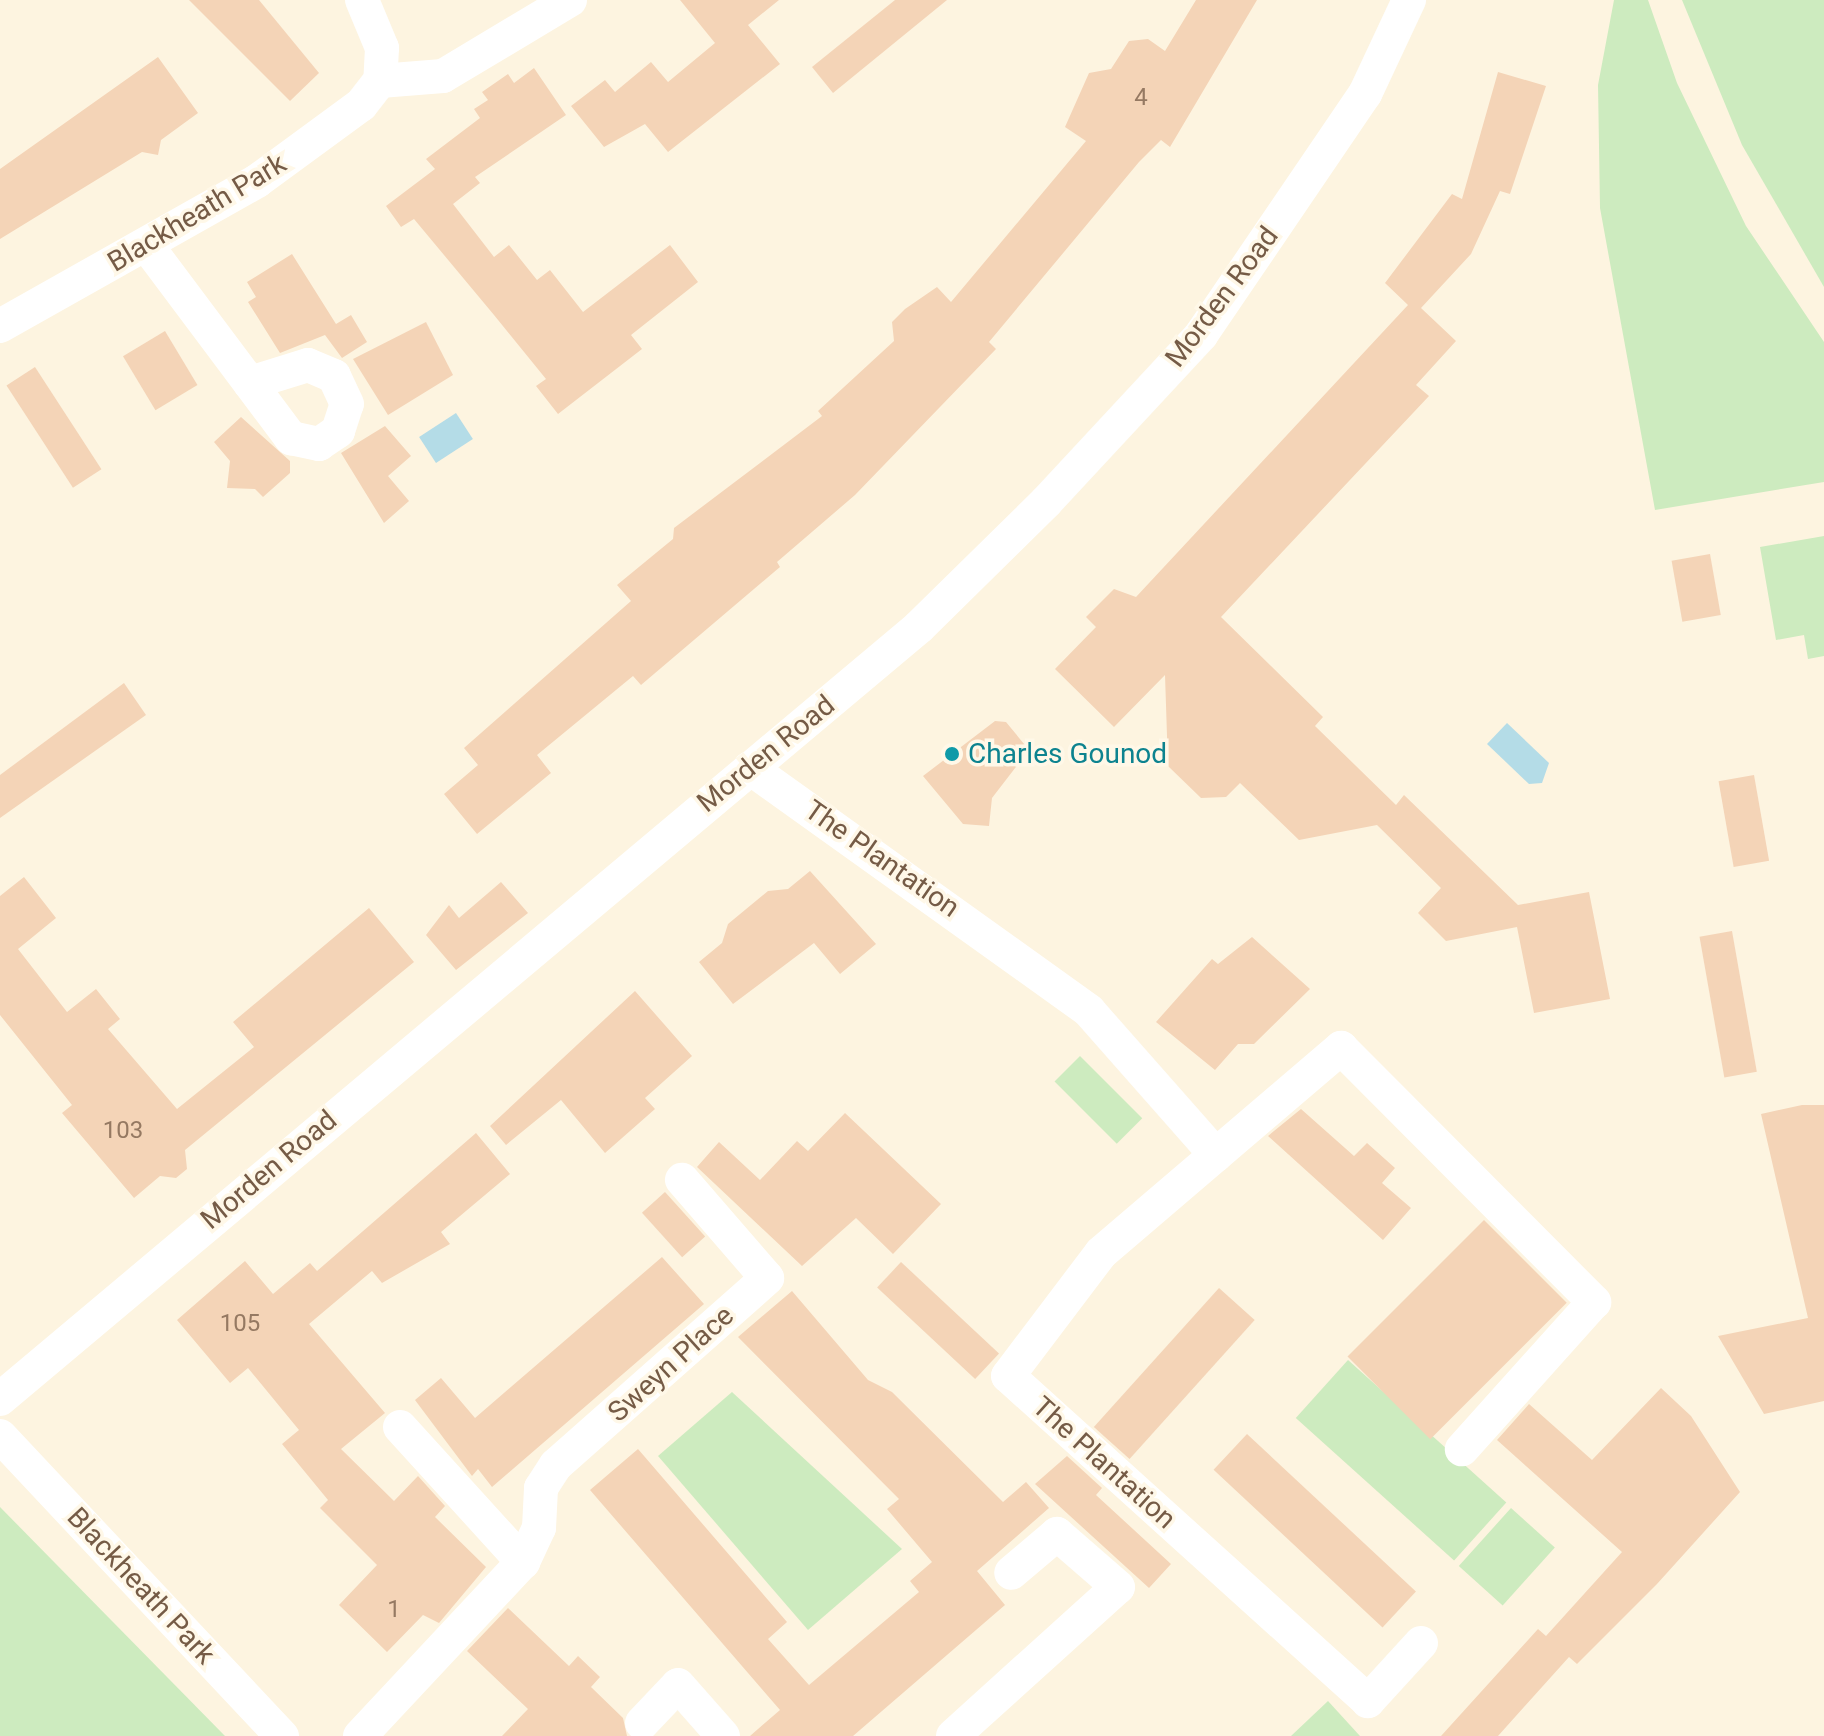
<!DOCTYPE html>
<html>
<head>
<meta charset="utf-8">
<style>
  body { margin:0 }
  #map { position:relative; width:1824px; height:1736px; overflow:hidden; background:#fdf4e0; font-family:Roboto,sans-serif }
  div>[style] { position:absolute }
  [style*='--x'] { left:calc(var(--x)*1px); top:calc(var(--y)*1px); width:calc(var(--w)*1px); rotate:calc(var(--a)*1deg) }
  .green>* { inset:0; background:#cdebbf; transform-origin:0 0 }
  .water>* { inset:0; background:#b4dce7; transform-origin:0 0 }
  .building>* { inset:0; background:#f4d4b7; transform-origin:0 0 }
  .minor>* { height:34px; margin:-17px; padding:0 17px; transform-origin:17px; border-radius:17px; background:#fff }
  .dots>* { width:22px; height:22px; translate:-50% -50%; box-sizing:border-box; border:4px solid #fff8e8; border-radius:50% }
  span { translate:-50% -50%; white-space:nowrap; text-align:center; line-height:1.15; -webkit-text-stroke:7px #fff8e8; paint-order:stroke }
  .number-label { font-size:24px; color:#957962 }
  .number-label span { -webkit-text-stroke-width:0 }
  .street-label { font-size:28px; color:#755b46 }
  .culture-label { font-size:28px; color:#0d838f }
  .left { translate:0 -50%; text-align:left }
</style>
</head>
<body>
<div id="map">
  <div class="green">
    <i style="clip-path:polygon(1614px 0,1648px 0,1677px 83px,1746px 226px,1824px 342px,1824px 482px,1655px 510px,1600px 208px,1598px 85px)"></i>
    <i style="clip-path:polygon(1682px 0,1824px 0,1824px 287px,1742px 145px)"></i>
    <i style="clip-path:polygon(1824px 536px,1824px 656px,1808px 659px,1804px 635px,1776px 640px,1760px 547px)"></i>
    <i style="left:1080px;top:1056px;width:88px;height:36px;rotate:45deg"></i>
    <i style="left:1348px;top:1360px;width:213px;height:78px;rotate:42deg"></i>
    <i style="clip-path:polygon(732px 1392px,902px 1549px,808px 1630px,658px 1456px)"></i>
    <i style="clip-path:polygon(0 1507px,225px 1736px,0 1736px)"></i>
    <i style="left:1511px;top:1508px;width:59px;height:78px;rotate:42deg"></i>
    <i style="clip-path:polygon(1328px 1701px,1360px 1736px,1291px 1736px)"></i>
  </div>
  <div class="water">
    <i style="left:456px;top:413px;width:31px;height:44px;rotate:57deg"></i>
    <i style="clip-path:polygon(1507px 723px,1549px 763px,1542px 783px,1529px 784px,1487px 744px)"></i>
  </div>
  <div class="building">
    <i style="clip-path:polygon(189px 0,259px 0,319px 73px,290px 101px)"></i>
    <i style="clip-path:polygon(680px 0,779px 0,748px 25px,780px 64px,668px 152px,645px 124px,604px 147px,571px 106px,605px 80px,615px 92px,651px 62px,668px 82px,715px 43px)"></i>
    <i style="clip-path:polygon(895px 0,947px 0,833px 93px,812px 67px)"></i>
    <i style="clip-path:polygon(1196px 0,1257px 0,1170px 147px,1161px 140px,1139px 162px,989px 342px,996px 349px,855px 495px,777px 562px,780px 567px,641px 685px,633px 676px,537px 755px,551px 773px,477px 834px,444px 794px,478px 765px,464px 748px,631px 601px,617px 585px,673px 539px,674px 528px,822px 416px,818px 411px,894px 341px,892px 322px,905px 309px,937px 287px,951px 302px,1086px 141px,1065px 127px,1089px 73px,1111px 69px,1129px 41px,1148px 39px,1165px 51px)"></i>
    <i style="clip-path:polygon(158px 57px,198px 113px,161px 140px,158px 155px,142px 152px,0 239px,0 169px)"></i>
    <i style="clip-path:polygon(534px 68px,566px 115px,475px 177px,480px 183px,453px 204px,494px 257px,509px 245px,537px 280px,550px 270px,583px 312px,670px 245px,698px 282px,631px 335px,642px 349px,558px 414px,536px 386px,546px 379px,494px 315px,414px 219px,401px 227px,386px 206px,435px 169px,426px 159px,480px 118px,474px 109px,488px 100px,482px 92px,508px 74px,514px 83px)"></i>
    <i style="clip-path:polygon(1498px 72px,1546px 86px,1510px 194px,1500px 191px,1471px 254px,1421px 308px,1456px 341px,1416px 385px,1429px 396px,1221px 617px,1323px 717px,1315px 726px,1396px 805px,1404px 795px,1518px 905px,1589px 892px,1610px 999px,1534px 1013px,1517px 927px,1446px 941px,1418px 913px,1441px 888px,1377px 825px,1299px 840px,1240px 783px,1226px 797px,1201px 798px,1168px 766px,1165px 675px,1114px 727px,1055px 669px,1096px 627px,1086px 617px,1114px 589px,1136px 597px,1408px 305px,1385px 283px,1452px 194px,1462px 199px)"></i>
    <i style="clip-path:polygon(292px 254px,336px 324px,351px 315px,367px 342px,342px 358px,325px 335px,280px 353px,248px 302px,256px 297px,247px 282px)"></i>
    <i style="clip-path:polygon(426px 322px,453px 375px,388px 415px,353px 359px)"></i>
    <i style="left:165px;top:331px;width:63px;height:49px;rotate:59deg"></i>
    <i style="left:35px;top:367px;width:122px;height:34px;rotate:57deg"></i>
    <i style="clip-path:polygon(241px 417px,290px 461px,290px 473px,263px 497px,255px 489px,227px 488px,230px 461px,214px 442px)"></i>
    <i style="clip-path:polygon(385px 426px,411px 456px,388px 476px,409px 501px,384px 523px,341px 453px)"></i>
    <i style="left:1710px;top:554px;width:62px;height:39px;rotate:80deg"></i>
    <i style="clip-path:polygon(124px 683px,146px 715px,0 818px,0 775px)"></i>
    <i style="clip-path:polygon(995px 721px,1006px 722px,1029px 750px,992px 798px,989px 826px,963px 824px,923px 776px)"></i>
    <i style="left:1754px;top:775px;width:87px;height:36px;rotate:80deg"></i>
    <i style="clip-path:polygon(810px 871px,876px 944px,840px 974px,814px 943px,733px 1004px,699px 962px,722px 943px,728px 924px,768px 891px,788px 889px)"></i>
    <i style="clip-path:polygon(24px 877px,56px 918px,18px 949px,67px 1012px,96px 989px,120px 1019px,108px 1029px,177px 1109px,254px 1047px,233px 1022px,369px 908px,414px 962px,185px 1150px,187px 1169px,176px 1178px,160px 1176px,134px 1198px,62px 1113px,72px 1105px,0 1015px,0 896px)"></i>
    <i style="clip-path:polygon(501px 882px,528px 913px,456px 970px,426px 935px,449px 905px,459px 918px)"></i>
    <i style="left:1732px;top:931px;width:143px;height:33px;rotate:80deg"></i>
    <i style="clip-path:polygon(1252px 937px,1310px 989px,1254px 1044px,1238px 1044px,1215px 1070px,1156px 1022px,1212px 959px,1218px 964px)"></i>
    <i style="clip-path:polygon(635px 991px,692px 1056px,645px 1098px,655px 1109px,605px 1153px,561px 1100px,506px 1145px,490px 1126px)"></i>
    <i style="clip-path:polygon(1802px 1105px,1824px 1105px,1824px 1401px,1764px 1414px,1718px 1336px,1808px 1318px,1761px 1114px)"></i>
    <i style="clip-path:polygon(1301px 1109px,1354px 1156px,1367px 1143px,1395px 1168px,1382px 1183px,1411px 1208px,1383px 1240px,1268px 1136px)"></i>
    <i style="clip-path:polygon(845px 1113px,941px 1204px,893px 1254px,856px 1218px,802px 1266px,697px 1167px,719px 1142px,760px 1180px,797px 1141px,808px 1151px)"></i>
    <i style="clip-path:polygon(476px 1133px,510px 1174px,441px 1232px,450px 1244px,382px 1283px,372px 1271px,309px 1324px,385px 1413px,341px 1449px,394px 1501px,418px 1476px,445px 1506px,435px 1517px,486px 1567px,439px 1623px,423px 1615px,387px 1652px,339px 1605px,377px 1565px,320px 1508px,328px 1500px,282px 1444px,299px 1430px,248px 1368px,230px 1383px,177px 1320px,245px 1261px,273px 1294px,310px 1263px,317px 1271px)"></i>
    <i style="left:665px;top:1192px;width:60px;height:31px;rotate:48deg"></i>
    <i style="left:1484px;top:1220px;width:117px;height:193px;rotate:45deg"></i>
    <i style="clip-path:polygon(662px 1257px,704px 1304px,492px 1487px,478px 1469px,472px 1476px,415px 1400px,441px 1378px,475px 1418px)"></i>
    <i style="left:901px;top:1262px;width:134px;height:35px;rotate:43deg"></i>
    <i style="left:1219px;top:1288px;width:48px;height:187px;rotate:42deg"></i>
    <i style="clip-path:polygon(792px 1291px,868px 1380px,892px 1392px,1003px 1502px,1026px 1482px,1049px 1508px,977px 1571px,1005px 1605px,853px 1736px,750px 1736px,780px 1710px,590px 1490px,638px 1449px,787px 1622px,768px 1639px,809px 1685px,919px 1592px,910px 1581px,932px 1562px,887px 1509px,899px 1499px,738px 1337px)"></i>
    <i style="clip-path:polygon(1661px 1388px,1691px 1416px,1740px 1492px,1657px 1584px,1577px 1664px,1569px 1657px,1498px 1736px,1441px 1736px,1538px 1629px,1546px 1636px,1622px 1552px,1497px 1440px,1529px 1404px,1592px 1460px)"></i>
    <i style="left:1247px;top:1434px;width:231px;height:49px;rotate:43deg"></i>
    <i style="clip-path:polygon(1067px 1456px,1102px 1488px,1096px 1495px,1171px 1564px,1149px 1588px,1035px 1484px)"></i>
    <i style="clip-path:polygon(508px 1608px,569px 1666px,578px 1656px,600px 1677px,591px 1687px,623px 1718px,627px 1736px,502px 1736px,528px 1709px,467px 1651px)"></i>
  </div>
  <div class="minor">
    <i style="--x:362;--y:0;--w:52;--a:67.4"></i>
    <i style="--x:382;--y:48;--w:33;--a:93"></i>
    <i style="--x:380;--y:81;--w:63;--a:-4.5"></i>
    <i style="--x:443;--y:76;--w:148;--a:-30.9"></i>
    <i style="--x:148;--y:247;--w:239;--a:53.2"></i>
    <i style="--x:291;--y:438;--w:29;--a:12"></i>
    <i style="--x:319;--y:444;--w:23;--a:-34"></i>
    <i style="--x:338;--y:431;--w:28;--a:-72"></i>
    <i style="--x:347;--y:404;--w:31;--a:-115"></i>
    <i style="--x:334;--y:376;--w:28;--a:-157"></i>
    <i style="--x:308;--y:365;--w:61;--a:162.8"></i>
    <i style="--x:0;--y:326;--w:295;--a:-29.4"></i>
    <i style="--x:257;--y:181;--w:129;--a:-36.2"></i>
    <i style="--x:361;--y:105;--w:31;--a:-52"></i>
    <i style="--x:750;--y:768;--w:417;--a:35.6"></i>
    <i style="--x:1089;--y:1011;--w:192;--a:48.6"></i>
    <i style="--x:0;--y:1399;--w:1200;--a:-40.03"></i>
    <i style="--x:919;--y:627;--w:178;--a:-44.5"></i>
    <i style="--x:1046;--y:502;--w:228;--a:-47.1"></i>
    <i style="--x:1201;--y:335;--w:292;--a:-55.8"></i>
    <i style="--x:1365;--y:94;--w:104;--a:-64.9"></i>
    <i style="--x:400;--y:1427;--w:183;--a:47.7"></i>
    <i style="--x:0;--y:1436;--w:412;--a:46.8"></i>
    <i style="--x:1421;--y:1643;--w:79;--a:132.4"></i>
    <i style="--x:1368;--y:1701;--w:485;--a:-137.9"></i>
    <i style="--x:1008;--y:1376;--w:154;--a:-52.9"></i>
    <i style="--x:1101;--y:1253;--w:316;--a:-40.5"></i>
    <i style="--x:1341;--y:1048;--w:359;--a:45.1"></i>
    <i style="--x:1594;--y:1302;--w:198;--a:131.9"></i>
    <i style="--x:642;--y:1723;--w:52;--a:-46.5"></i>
    <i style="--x:678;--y:1685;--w:68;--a:48.6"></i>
    <i style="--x:360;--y:1736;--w:238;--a:-46.9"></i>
    <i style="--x:523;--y:1562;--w:38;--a:-65"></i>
    <i style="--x:539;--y:1528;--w:40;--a:-87.1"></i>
    <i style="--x:541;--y:1488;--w:27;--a:-57"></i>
    <i style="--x:556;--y:1465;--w:282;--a:-41.5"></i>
    <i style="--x:767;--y:1278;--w:130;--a:-130.9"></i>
    <i style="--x:953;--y:1736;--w:222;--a:-42.1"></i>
    <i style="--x:1118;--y:1587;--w:81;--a:-139"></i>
    <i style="--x:1057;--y:1534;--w:60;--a:139.7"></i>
  </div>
  <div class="dots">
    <i style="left:952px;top:754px;background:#0f9aa8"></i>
  </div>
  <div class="number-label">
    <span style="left:1141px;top:98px">4</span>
    <span style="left:123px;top:1131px">103</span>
    <span style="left:240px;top:1324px">105</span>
    <span style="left:394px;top:1610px">1</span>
  </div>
  <div class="street-label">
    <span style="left:197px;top:213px;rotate:-31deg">Blackheath Park</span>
    <span style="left:1222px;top:297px;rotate:-53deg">Morden Road</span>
    <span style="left:766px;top:754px;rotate:-39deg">Morden Road</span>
    <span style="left:882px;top:859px;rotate:35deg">The Plantation</span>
    <span style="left:269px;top:1170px;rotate:-40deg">Morden Road</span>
    <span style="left:671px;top:1364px;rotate:-42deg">Sweyn Place</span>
    <span style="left:1104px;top:1463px;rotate:42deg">The Plantation</span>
    <span style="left:141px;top:1586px;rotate:47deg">Blackheath Park</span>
  </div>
  <div class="culture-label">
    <span class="left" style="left:968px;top:754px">Charles Gounod</span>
  </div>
</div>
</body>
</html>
